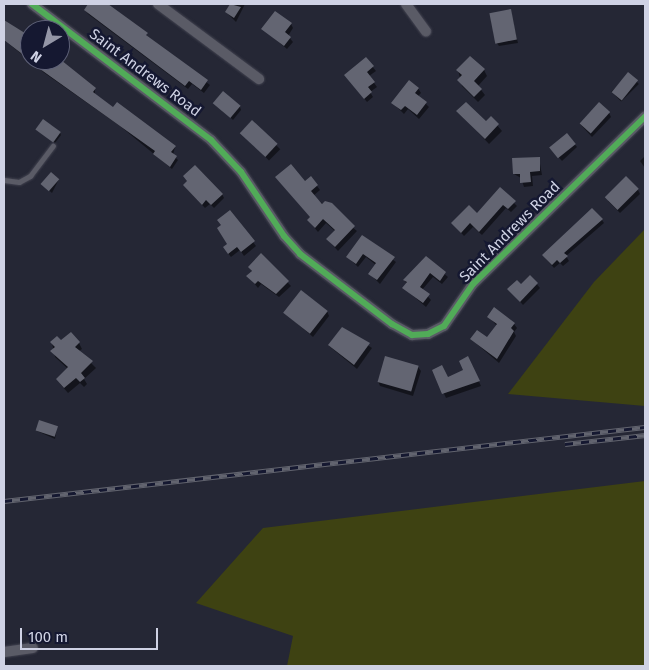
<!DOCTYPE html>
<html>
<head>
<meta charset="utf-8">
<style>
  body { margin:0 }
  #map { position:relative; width:649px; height:670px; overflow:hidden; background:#252735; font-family:"Fira Sans",sans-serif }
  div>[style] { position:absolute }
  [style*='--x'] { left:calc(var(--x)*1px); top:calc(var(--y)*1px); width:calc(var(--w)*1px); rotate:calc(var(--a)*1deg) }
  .green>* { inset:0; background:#3e4212 }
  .shadow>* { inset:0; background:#0007; transform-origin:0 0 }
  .building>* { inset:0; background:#636572; transform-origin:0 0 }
  .roads { filter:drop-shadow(0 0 1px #424350) drop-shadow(0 0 1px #424350) }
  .lane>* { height:5px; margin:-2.5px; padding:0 2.5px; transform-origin:2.5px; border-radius:2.5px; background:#5a5b66 }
  .street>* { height:10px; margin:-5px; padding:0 5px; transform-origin:5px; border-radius:5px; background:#5a5b66 }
  .rail>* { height:4.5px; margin-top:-2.25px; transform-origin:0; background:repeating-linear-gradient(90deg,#151831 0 8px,#62646f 0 16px); box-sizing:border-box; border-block:1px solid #62646f }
  .cycleway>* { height:6px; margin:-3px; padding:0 3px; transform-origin:3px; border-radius:3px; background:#51ab58 }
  span { translate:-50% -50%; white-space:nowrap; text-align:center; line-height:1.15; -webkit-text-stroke:5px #151831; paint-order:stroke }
  .street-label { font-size:15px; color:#cfd2e4 }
  .frame { position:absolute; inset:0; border:5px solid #cfd2e4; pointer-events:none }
  .north { position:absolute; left:20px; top:20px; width:50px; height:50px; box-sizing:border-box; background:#151831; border:1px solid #5f6279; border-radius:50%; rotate:217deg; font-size:14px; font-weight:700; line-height:20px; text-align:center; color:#cfd2e4 }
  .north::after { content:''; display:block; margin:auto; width:18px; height:22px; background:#9496a7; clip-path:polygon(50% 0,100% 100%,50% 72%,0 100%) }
  .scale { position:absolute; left:20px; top:628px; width:138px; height:22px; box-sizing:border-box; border:2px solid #cfd2e4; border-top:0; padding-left:6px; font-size:15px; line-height:18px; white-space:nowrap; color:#cfd2e4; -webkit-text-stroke:4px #151831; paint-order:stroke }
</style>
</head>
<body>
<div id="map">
  <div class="green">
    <i style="clip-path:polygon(645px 229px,645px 406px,508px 394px,594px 282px)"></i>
    <i style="clip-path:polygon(645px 481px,645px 666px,287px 666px,293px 636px,196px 603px,263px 528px)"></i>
  </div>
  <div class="shadow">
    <i style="clip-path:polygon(90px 4px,106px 4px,210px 85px,204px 93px,192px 84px,188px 89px,88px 14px,85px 10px)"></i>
    <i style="clip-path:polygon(230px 4px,245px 4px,236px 22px,226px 12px)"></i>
    <i style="clip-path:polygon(510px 11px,518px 43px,499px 46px,496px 42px)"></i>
    <i style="clip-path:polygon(4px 20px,27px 36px,30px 61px,4px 40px)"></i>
    <i style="clip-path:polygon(291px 24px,293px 28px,288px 36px,293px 42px,287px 49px,263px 29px)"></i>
    <i style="clip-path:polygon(366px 59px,376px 71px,369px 76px,377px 87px,370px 92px,373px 97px,367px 102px,348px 79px)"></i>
    <i style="clip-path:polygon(48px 60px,59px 60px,95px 88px,95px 95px,114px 109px,175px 147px,173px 155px,178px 160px,172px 169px,120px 126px,43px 72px,41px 69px)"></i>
    <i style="clip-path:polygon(458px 70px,484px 70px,487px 76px,478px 86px,485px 95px,478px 102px,462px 86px)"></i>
    <i style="left:629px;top:74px;width:14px;height:25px;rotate:45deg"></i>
    <i style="clip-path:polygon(418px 88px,421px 93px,418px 96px,429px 107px,419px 119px,408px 109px,404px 114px,393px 103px)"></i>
    <i style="clip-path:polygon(215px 103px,240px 107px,241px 110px,233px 120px)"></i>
    <i style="clip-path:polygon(458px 111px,486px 123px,491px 118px,502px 131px,489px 144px)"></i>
    <i style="clip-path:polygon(609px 113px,611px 117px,592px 137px,580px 124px)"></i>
    <i style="left:252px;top:121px;width:40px;height:16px;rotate:45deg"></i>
    <i style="clip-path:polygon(37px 129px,60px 133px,61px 135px,55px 143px)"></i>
    <i style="clip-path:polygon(567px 135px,577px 147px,562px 161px,553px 151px)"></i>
    <i style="clip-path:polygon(645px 156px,645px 168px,640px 161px)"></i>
    <i style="clip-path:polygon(539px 158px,542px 175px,532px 176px,533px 186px,524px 187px,521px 178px,514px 174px)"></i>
    <i style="clip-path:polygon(311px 178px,320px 190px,313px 196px,357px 231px,338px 251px,328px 240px,336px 232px,326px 223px,318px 232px,308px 220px,311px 218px,305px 183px)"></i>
    <i style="clip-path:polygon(59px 179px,52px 193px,43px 185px)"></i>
    <i style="clip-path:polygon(188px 182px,222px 194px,224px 198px,214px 208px,210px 204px,205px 208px,187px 189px)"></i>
    <i style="clip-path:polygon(500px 189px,517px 206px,511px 212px,506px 208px,482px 235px,473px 227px,464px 236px,453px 224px,477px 214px)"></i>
    <i style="clip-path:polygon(638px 190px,640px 194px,620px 213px,608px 201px)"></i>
    <i style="clip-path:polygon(230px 212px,256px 246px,244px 256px,240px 250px,231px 257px,227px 252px,229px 244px,222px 225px)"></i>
    <i style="clip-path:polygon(602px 220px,604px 223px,566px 256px,569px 261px,563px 266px,560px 263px,554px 268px,546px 259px,544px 255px)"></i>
    <i style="clip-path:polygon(362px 237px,396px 262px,380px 284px,370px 274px,376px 265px,366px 257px,358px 267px,348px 257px)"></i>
    <i style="clip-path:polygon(261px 255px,291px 286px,279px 297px,261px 284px,258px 288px,248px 276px,252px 272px,249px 267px)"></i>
    <i style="clip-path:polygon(426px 258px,448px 277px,442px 284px,433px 277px,422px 290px,431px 300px,426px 307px,404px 288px,407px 284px,404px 280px)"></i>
    <i style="clip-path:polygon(530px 276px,540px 288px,523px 305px,509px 289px,521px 285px)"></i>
    <i style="clip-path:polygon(327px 311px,329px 316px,313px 337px,285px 313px)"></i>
    <i style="clip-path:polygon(489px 317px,514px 324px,517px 328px,514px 332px,516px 336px,499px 363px,471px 339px,487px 339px,497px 326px)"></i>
    <i style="clip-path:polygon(342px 328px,372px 348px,357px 369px,329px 346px)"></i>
    <i style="clip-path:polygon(52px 343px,79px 343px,82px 349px,79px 351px,96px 368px,84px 379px,87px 384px,84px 387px,80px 383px,68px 393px,61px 385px,57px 379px,68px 369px,55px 357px)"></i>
    <i style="clip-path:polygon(470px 362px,481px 386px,446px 398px,433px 370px,448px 378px,464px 371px)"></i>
    <i style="clip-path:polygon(418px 367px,421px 371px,413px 396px,380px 386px,378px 381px)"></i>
    <i style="clip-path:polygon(57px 427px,55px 439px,37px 431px)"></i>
  </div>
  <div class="building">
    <i style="clip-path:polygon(88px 4px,108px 4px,148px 33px,146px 35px,208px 80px,201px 90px,189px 81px,185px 86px,84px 10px)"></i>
    <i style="clip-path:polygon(230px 4px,241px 7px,234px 18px,225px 12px)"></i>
    <i style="left:511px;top:9px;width:31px;height:22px;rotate:79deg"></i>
    <i style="clip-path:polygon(275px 11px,292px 23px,285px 32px,291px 37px,284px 46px,261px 29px)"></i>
    <i style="clip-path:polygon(4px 20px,28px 35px,25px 40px,30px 43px,30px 60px,4px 40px)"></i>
    <i style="clip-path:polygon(470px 56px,485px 69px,474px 81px,482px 89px,474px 97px,457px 80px,462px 75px,456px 70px)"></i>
    <i style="clip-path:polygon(366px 57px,374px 66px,367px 72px,375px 82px,368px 87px,372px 92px,364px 99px,344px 75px)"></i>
    <i style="clip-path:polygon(46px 60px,61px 60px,96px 88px,93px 92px,113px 107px,117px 102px,176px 146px,171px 152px,177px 156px,170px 167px,153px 154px,155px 151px,40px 69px)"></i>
    <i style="left:628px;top:72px;width:13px;height:26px;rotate:39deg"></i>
    <i style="clip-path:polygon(409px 80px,419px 88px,415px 93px,427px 102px,417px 115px,405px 106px,401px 110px,391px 103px)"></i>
    <i style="left:223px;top:91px;width:23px;height:16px;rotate:40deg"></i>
    <i style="clip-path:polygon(466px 102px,486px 121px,491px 116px,499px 124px,485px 139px,456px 111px)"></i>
    <i style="left:599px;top:102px;width:15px;height:29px;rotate:42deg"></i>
    <i style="left:43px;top:119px;width:22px;height:13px;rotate:36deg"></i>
    <i style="left:252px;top:120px;width:35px;height:18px;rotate:43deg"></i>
    <i style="left:567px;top:133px;width:14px;height:23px;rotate:51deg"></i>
    <i style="clip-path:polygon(540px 157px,540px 171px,530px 172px,531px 182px,520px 183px,520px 174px,513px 174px,512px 158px)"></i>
    <i style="clip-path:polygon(291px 164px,305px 181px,311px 176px,318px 185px,311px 191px,322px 204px,325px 201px,332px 203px,355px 226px,335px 247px,326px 239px,335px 230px,323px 219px,315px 228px,307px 220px,310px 217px,275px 177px)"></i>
    <i style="clip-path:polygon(195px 165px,223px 194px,211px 205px,206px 200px,202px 205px,183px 185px,187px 181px,183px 176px)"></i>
    <i style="left:51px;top:172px;width:11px;height:16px;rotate:41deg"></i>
    <i style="left:626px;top:176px;width:18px;height:30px;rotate:45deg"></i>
    <i style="clip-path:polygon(500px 187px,516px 201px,508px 209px,503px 205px,479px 232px,470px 223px,461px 233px,451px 223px,469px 205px,477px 213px)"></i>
    <i style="clip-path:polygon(592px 208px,603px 219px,564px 253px,568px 256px,560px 263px,557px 260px,552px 265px,542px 255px)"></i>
    <i style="clip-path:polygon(230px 210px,255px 241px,241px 252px,237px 247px,228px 254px,223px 247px,227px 244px,217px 228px,221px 225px,217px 220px)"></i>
    <i style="clip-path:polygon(362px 235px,395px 257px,377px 280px,368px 274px,376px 263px,363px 254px,356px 264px,346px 257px)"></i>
    <i style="clip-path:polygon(261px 253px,289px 281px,276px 294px,258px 281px,255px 284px,246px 276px,252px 271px,248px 267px)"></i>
    <i style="clip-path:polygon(426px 256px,446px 272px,440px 281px,430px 273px,420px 287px,430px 294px,423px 303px,402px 288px,407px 282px,403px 280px)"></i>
    <i style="clip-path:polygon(530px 275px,538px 283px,520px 302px,507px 289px,517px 280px,521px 284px)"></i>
    <i style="left:301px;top:290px;width:34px;height:29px;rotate:38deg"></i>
    <i style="clip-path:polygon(494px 307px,515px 323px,511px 328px,514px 331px,497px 359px,470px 339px,477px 330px,487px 337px,497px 324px,487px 317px)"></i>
    <i style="clip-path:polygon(342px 327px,370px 343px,354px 365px,328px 345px)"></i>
    <i style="clip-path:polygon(71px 332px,80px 342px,75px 347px,93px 361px,81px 373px,85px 378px,80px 382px,76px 378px,64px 388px,56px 379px,68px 367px,50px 351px,55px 347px,50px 342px,57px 336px,61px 340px)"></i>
    <i style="left:385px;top:356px;width:35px;height:27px;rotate:16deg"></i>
    <i style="clip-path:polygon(468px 356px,480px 381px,442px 394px,432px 370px,442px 365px,448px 377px,463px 370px,459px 361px)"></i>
    <i style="left:39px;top:420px;width:20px;height:11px;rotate:18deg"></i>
  </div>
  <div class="roads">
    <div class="lane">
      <i style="--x:4;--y:180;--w:15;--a:8"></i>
      <i style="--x:19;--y:182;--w:13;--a:-29"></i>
      <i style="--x:30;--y:176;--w:38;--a:-53"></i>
    </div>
    <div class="street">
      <i style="--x:32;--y:4;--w:225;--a:37.2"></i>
      <i style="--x:211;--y:140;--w:44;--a:46.8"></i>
      <i style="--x:241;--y:172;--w:77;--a:56.1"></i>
      <i style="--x:284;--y:236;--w:24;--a:48"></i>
      <i style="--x:300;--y:254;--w:116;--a:37.3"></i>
      <i style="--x:392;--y:324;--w:23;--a:29"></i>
      <i style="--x:412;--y:335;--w:16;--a:-4"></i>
      <i style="--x:428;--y:334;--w:18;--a:-27"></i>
      <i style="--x:444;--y:326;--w:51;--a:-55.4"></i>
      <i style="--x:473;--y:284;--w:240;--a:-44.2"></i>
      <i style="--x:158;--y:4;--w:126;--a:36.6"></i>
      <i style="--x:406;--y:4;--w:34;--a:54"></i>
      <i style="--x:4;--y:652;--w:29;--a:-8"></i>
    </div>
  </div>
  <div class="rail">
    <i style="--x:565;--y:444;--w:81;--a:-6.4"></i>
    <i style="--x:4;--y:501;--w:645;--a:-6.59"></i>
  </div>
  <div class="cycleway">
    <i style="--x:32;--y:4;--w:225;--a:37.2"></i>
    <i style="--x:211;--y:140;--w:44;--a:46.8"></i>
    <i style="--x:241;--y:172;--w:77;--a:56.1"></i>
    <i style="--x:284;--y:236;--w:24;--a:48"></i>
    <i style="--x:300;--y:254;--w:116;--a:37.3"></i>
    <i style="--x:392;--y:324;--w:23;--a:29"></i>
    <i style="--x:412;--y:335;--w:16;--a:-4"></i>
    <i style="--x:428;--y:334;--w:18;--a:-27"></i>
    <i style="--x:444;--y:326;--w:51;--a:-55.4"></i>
    <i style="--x:473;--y:284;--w:240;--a:-44.2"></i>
  </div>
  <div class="street-label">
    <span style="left:145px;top:73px;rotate:37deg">Saint Andrews Road</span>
    <span style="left:510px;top:232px;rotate:-45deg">Saint Andrews Road</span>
  </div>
  <div class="frame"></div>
  <div class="north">N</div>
  <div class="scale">100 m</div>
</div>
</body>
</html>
